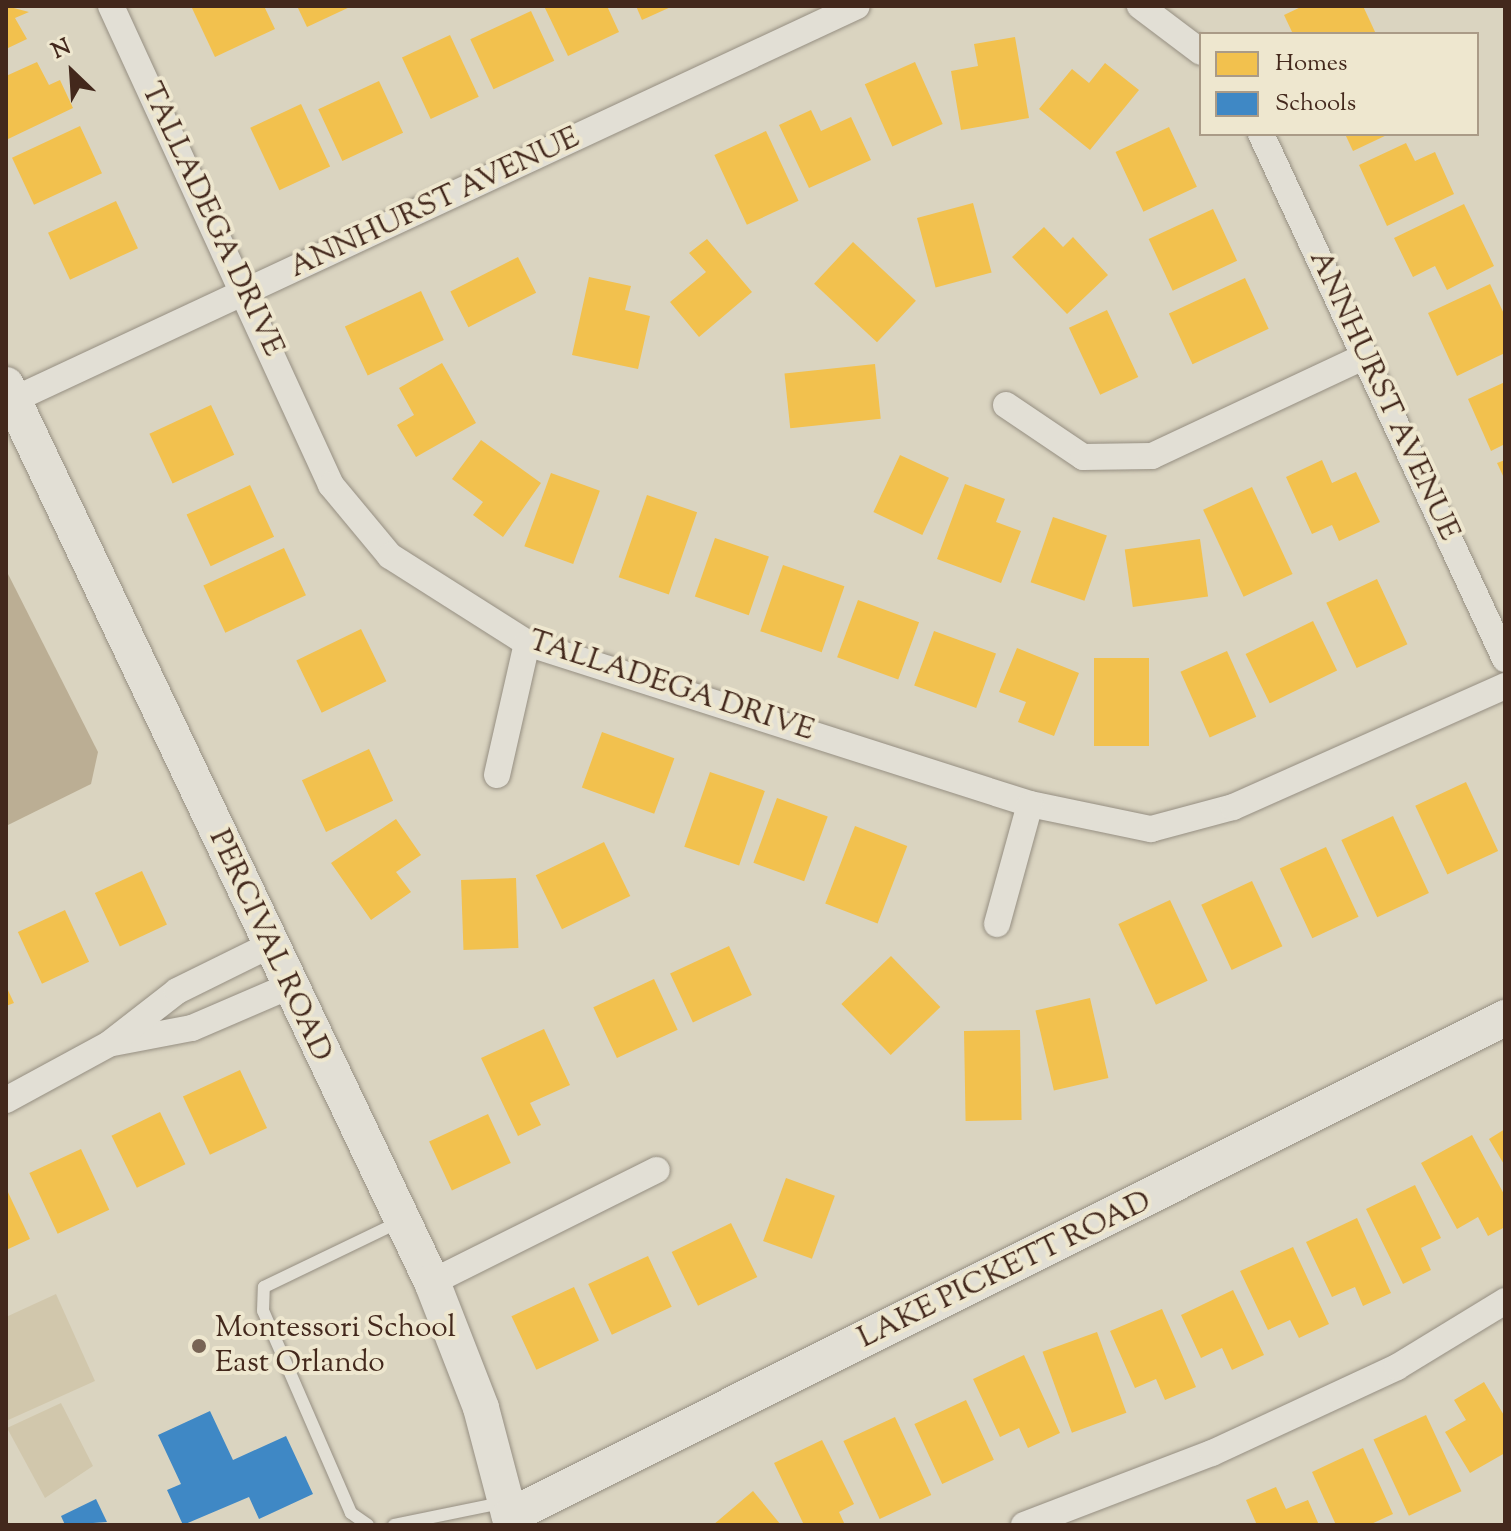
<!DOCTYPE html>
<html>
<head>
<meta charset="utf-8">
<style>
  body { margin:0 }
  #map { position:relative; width:1511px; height:1531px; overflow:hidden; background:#dad4c0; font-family:"Sorts Mill Goudy",serif }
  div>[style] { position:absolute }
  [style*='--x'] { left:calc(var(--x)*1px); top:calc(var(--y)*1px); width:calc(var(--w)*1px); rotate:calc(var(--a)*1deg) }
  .green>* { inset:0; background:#d1c7ac }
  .water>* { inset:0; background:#bbae94 }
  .homes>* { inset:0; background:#f2c14e; transform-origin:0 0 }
  .schools>* { inset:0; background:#3f88c5 }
  .roads { filter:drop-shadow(0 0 2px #968f82) drop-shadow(0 0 2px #968f82) }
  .lane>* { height:12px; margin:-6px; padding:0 6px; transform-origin:6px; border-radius:6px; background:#e2dfd5 }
  .street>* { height:26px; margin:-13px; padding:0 13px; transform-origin:13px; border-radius:13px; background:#e2dfd5 }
  .secondary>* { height:36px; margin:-18px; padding:0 18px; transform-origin:18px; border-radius:18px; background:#e2dfd5 }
  .dots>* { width:22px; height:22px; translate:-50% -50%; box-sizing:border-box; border:4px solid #eee7cf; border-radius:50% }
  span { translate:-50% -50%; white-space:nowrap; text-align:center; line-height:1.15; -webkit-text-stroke:8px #eee7cf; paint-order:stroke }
  .street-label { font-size:30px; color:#43281c }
  .poi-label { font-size:30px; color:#43281c }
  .left { translate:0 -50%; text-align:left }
  .frame { position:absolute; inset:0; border:8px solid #43281c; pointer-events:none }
  .legend { position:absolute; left:1199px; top:32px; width:280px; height:104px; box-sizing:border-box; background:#eee7cf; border:2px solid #aa9b87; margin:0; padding:10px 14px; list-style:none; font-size:24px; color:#43281c }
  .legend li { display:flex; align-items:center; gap:16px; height:40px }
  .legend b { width:40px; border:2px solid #aa9b87 }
  .north { position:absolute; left:32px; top:32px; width:80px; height:80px; -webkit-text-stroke:6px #eee7cf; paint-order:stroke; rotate:335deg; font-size:22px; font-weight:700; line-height:32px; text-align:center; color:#43281c }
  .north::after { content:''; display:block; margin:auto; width:28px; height:36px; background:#43281c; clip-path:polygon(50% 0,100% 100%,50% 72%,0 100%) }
</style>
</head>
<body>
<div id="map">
  <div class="green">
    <i style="clip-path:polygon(56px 1294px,95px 1381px,6px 1421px,6px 1317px)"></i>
    <i style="clip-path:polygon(61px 1403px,93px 1466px,45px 1498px,7px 1428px)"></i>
  </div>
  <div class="water">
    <i style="clip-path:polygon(6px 570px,98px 752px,91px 784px,6px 826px)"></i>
  </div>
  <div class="homes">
    <i style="clip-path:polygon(6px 6px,29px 12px,15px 18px,27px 39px,6px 49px)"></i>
    <i style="clip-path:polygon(191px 6px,264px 6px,275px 29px,215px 57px)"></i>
    <i style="clip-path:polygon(297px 6px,352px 6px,307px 27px)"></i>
    <i style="clip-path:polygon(544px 6px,607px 6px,619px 32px,568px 56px)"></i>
    <i style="clip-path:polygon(636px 6px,673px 6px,642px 20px)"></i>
    <i style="clip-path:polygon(1303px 6px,1363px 6px,1376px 34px,1293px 34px,1284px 15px)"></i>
    <i style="left:531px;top:11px;width:55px;height:67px;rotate:65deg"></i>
    <i style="left:450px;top:35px;width:68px;height:53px;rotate:65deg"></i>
    <i style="clip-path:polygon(1015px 37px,1029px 118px,961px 130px,951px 71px,978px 66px,974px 44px)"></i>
    <i style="clip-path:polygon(37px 62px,49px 85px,60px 80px,73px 108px,6px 140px,6px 76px)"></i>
    <i style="left:915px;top:62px;width:68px;height:55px;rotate:66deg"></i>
    <i style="clip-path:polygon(1105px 63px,1139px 90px,1090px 150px,1039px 109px,1072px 69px,1089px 83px)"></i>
    <i style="left:379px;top:81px;width:57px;height:67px;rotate:65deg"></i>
    <i style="left:301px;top:104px;width:69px;height:56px;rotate:65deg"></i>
    <i style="clip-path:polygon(811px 110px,821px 131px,851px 117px,871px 160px,809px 188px,779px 125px)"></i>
    <i style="left:80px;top:126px;width:52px;height:75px;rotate:65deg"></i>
    <i style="left:1169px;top:127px;width:66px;height:59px;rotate:65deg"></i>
    <i style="left:766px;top:131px;width:77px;height:57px;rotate:65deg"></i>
    <i style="clip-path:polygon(1345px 134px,1389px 134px,1353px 151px)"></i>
    <i style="clip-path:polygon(1406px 143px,1415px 161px,1435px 152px,1454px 194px,1387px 226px,1359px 165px)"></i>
    <i style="left:116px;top:201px;width:52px;height:75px;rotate:65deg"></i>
    <i style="left:973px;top:203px;width:72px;height:58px;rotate:75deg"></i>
    <i style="clip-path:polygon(1464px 204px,1494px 266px,1447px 290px,1435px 266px,1413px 277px,1394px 238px)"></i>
    <i style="left:1213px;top:209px;width:57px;height:71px;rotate:65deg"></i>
    <i style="clip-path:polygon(1044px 227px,1063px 247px,1073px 237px,1108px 275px,1067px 314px,1012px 257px)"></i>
    <i style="clip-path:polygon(707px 239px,752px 292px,699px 337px,670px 302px,706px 272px,689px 253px)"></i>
    <i style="left:853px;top:242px;width:86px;height:57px;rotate:43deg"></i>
    <i style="left:518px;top:257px;width:40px;height:76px;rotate:63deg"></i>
    <i style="clip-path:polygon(589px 277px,631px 286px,625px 310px,650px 316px,638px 369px,572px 355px)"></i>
    <i style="left:1245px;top:278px;width:56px;height:84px;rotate:65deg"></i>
    <i style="clip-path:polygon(1490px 284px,1505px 316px,1505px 353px,1457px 376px,1428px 313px)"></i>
    <i style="left:421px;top:291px;width:54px;height:84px;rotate:65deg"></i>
    <i style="left:1107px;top:310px;width:74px;height:42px;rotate:65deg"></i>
    <i style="clip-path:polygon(442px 363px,476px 423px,416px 457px,397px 425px,414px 415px,399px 388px)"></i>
    <i style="left:875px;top:364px;width:55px;height:91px;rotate:84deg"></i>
    <i style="clip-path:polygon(1505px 382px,1505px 444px,1491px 451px,1468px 399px)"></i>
    <i style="left:211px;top:405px;width:55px;height:68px;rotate:65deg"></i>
    <i style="clip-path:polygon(481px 440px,541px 483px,503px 537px,473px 515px,483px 502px,452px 479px)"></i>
    <i style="left:900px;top:455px;width:54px;height:63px;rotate:25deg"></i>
    <i style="clip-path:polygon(1322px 460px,1332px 483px,1356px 472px,1380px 522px,1339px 541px,1332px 525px,1312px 534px,1286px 477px)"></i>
    <i style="clip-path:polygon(1505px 460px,1505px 480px,1497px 463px)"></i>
    <i style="left:551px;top:473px;width:52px;height:78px;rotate:20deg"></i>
    <i style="clip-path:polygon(965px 484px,1005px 499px,996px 522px,1021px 531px,1001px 583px,937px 559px)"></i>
    <i style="left:250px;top:485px;width:57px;height:70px;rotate:65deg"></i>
    <i style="left:1252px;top:487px;width:96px;height:54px;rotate:65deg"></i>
    <i style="left:647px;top:495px;width:53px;height:87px;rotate:19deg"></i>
    <i style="left:1053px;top:517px;width:57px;height:69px;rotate:19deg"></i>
    <i style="left:715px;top:538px;width:57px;height:62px;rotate:19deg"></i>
    <i style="left:1200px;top:539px;width:58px;height:76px;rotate:82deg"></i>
    <i style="left:284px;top:548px;width:52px;height:89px;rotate:65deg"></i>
    <i style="left:783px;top:565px;width:65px;height:70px;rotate:19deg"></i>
    <i style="left:1377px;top:579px;width:72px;height:56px;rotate:65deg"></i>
    <i style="left:858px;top:600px;width:65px;height:61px;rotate:20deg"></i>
    <i style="left:1313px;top:621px;width:55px;height:75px;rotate:64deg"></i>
    <i style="left:361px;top:629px;width:58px;height:72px;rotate:64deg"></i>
    <i style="left:934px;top:631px;width:66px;height:58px;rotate:20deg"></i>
    <i style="clip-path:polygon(1017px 648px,1079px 673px,1054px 736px,1018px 722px,1026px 702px,999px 692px)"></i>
    <i style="left:1227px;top:651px;width:72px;height:51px;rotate:66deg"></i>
    <i style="left:1094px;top:658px;width:55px;height:88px"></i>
    <i style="left:602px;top:732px;width:77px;height:59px;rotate:20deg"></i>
    <i style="left:369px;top:749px;width:57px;height:74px;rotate:65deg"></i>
    <i style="left:710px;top:772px;width:58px;height:79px;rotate:19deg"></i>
    <i style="left:1466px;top:782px;width:76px;height:56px;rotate:65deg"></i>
    <i style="left:777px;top:798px;width:54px;height:69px;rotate:20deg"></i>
    <i style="left:1393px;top:816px;width:85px;height:57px;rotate:65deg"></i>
    <i style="clip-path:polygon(396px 819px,421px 855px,396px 872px,411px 892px,371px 920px,331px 863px)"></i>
    <i style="left:855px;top:826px;width:56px;height:83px;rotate:21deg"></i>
    <i style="left:604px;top:842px;width:60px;height:76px;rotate:64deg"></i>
    <i style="left:1326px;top:847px;width:77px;height:51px;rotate:65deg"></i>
    <i style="left:142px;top:871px;width:59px;height:52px;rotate:65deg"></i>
    <i style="left:516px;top:878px;width:70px;height:55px;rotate:88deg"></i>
    <i style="left:1252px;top:881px;width:72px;height:56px;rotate:65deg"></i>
    <i style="left:1170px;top:900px;width:89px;height:57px;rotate:65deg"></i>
    <i style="left:65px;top:910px;width:57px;height:52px;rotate:65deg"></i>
    <i style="left:729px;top:946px;width:54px;height:65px;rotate:65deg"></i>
    <i style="left:891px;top:956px;width:71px;height:69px;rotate:46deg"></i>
    <i style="left:654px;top:979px;width:56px;height:67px;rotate:65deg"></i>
    <i style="clip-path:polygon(6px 986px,14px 1003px,6px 1006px)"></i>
    <i style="left:1090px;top:998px;width:82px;height:56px;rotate:77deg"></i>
    <i style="clip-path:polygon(544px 1029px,570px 1085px,530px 1103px,541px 1125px,518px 1136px,481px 1058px)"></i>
    <i style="left:1020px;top:1030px;width:90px;height:56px;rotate:89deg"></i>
    <i style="left:240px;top:1070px;width:64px;height:63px;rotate:65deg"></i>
    <i style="left:160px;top:1112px;width:58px;height:54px;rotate:64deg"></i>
    <i style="left:488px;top:1114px;width:54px;height:65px;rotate:65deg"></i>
    <i style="clip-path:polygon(1505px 1129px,1505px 1166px,1489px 1139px)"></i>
    <i style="clip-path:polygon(1472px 1135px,1505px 1196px,1505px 1227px,1488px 1236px,1478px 1217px,1457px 1229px,1421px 1163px)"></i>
    <i style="left:81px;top:1149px;width:67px;height:57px;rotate:65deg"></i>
    <i style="left:786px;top:1178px;width:52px;height:67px;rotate:20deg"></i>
    <i style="clip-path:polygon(1415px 1185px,1441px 1238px,1421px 1248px,1431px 1270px,1403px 1284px,1366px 1209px)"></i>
    <i style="clip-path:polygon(6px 1188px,30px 1239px,6px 1250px)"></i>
    <i style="clip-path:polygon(1357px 1218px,1391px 1293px,1363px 1306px,1355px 1287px,1332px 1297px,1306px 1242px)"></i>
    <i style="left:731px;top:1223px;width:60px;height:66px;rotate:64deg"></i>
    <i style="clip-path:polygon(1293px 1247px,1329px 1324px,1299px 1338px,1290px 1320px,1268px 1330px,1240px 1271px)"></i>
    <i style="left:648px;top:1256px;width:56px;height:66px;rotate:65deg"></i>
    <i style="left:574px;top:1287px;width:59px;height:69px;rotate:65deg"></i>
    <i style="clip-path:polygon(1233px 1290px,1264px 1355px,1232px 1370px,1222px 1348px,1201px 1358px,1181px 1315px)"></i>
    <i style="clip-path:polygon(1162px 1309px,1196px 1387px,1165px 1400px,1156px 1379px,1135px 1388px,1110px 1331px)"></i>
    <i style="left:1097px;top:1332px;width:86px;height:58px;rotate:70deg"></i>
    <i style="clip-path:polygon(1024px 1355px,1060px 1433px,1028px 1448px,1019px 1428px,1000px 1437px,973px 1379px)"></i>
    <i style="clip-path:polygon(1484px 1382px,1505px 1417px,1505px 1453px,1470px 1473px,1445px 1432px,1466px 1420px,1454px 1400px)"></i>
    <i style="left:966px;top:1400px;width:66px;height:57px;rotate:65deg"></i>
    <i style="left:1426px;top:1415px;width:84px;height:58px;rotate:65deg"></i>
    <i style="left:895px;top:1417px;width:86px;height:57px;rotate:65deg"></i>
    <i style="clip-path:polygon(822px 1440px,854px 1504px,839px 1512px,845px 1525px,804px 1525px,774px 1463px)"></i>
    <i style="clip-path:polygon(1363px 1448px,1393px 1514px,1369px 1525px,1336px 1525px,1312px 1472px)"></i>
    <i style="clip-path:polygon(1276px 1487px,1286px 1509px,1308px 1500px,1319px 1525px,1257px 1525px,1246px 1500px)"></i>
    <i style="clip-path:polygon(753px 1491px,781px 1525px,713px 1525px)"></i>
  </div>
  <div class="schools">
    <i style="clip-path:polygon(210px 1411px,233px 1460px,286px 1436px,313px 1494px,259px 1519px,249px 1497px,183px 1525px,167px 1490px,181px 1484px,158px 1435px)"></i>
    <i style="clip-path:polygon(96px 1499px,107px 1522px,65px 1525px,61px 1516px)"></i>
  </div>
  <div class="roads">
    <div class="lane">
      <i style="--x:368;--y:1525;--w:21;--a:-145"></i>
      <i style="--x:351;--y:1513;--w:220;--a:-113.5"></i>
      <i style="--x:263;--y:1311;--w:24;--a:-88"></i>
      <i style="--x:264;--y:1287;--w:150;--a:-25.7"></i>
      <i style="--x:394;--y:1525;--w:109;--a:-11.6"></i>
    </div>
    <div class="street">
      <i style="--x:111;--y:6;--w:527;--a:65.33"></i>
      <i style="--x:331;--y:485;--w:92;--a:50.3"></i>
      <i style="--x:390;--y:556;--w:162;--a:32.4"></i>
      <i style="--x:527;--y:643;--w:528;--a:17.75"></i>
      <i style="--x:1030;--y:804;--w:124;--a:11.7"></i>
      <i style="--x:1151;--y:829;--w:85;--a:-15"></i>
      <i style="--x:1233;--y:807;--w:298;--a:-24"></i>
      <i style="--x:1140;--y:6;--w:76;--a:37"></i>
      <i style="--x:1261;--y:134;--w:579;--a:65.07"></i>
      <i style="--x:13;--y:400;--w:931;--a:-25.02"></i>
      <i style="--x:1006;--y:405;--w:93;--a:34"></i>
      <i style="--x:1083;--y:457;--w:69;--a:-0.8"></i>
      <i style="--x:1152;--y:456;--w:235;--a:-25.1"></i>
      <i style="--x:497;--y:775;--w:135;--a:-77.2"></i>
      <i style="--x:997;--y:924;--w:124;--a:-74.6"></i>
      <i style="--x:113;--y:1043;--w:80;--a:-10.8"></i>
      <i style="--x:192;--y:1028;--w:103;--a:-23.3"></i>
      <i style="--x:6;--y:1100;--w:117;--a:-28.5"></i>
      <i style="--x:109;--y:1044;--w:86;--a:-37.9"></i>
      <i style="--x:177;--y:991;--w:102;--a:-26.3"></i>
      <i style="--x:432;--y:1282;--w:251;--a:-26.5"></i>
      <i style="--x:1024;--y:1525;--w:201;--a:-21"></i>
      <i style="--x:1212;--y:1453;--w:204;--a:-24.9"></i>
      <i style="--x:1397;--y:1367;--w:127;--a:-31.4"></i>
    </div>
    <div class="secondary">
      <i style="--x:6;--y:385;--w:993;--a:64.6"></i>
      <i style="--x:432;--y:1282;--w:135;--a:68.7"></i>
      <i style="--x:481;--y:1408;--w:121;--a:75.2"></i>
      <i style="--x:510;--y:1516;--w:1113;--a:-26.59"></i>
    </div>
  </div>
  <div class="dots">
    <i style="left:199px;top:1346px;background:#786455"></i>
  </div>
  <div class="street-label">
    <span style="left:435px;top:204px;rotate:-25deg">ANNHURST AVENUE</span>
    <span style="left:211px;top:220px;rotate:65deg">TALLADEGA DRIVE</span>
    <span style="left:1383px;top:396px;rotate:65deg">ANNHURST AVENUE</span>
    <span style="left:671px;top:687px;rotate:18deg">TALLADEGA DRIVE</span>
    <span style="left:269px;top:946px;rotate:65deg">PERCIVAL ROAD</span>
    <span style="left:1005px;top:1271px;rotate:-26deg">LAKE PICKETT ROAD</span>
  </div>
  <div class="poi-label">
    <span class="left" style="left:215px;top:1346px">Montessori School<br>East Orlando</span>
  </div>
  <div class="frame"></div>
  <ul class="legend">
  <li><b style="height:22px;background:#f2c14e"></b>Homes</li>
  <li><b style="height:22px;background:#3f88c5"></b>Schools</li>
  </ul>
  <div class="north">N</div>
</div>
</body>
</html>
